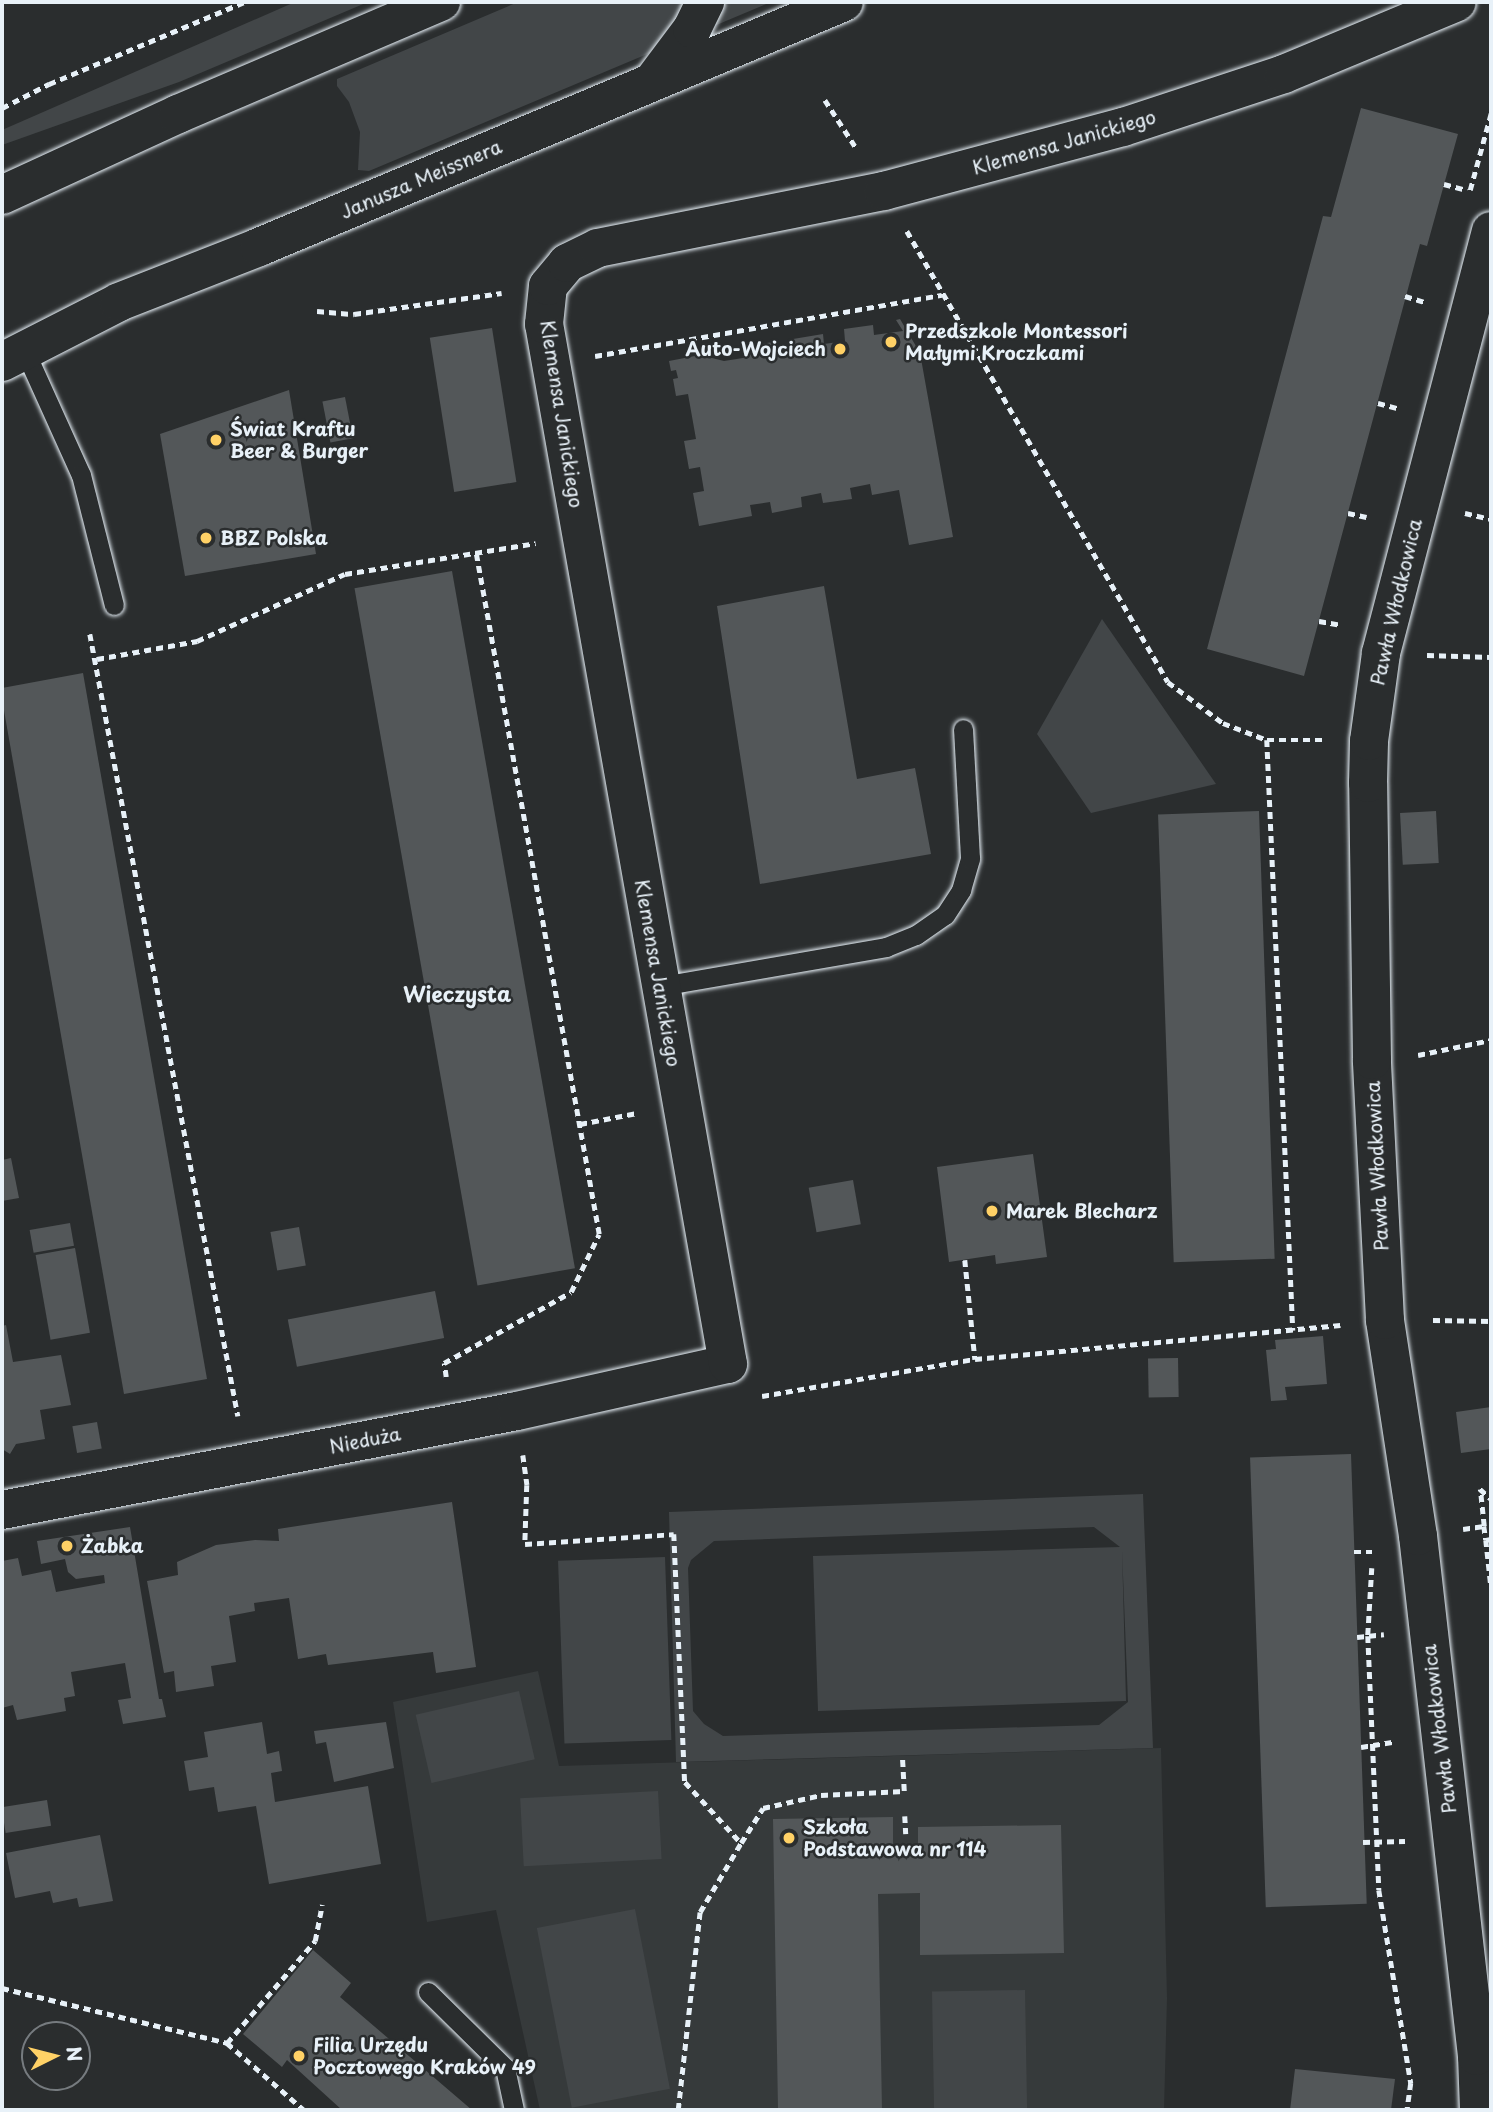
<!DOCTYPE html>
<html>
<head>
<meta charset="utf-8">
<style>
  body { margin:0 }
  #map { position:relative; width:1493px; height:2112px; overflow:hidden; background:#2a2d2e; font-family:"Playpen Sans",sans-serif }
  div>[style] { position:absolute }
  [style*='--x'] { left:calc(var(--x)*1px); top:calc(var(--y)*1px); width:calc(var(--w)*1px); rotate:calc(var(--a)*1deg) }
  .built>* { inset:0; background:#363a3b }
  .green>* { inset:0; background:#424648; transform-origin:0 0 }
  .building>* { inset:0; background:#535759; transform-origin:0 0 }
  .path>* { height:4.5px; margin-top:-2.25px; transform-origin:0; background:repeating-linear-gradient(90deg,#e8f1f8 0 7px,transparent 0 12px) }
  .roads { filter:drop-shadow(0 0 2px #e8f1f8) drop-shadow(0 0 2px #e8f1f8) }
  .lane>* { height:19px; margin:-9.5px; padding:0 9.5px; transform-origin:9.5px; border-radius:9.5px; background:#2a2d2e }
  .street>* { height:38px; margin:-19px; padding:0 19px; transform-origin:19px; border-radius:19px; background:#2a2d2e }
  .secondary>* { height:38px; margin:-19px; padding:0 19px; transform-origin:19px; border-radius:19px; background:#2a2d2e }
  .dots>* { width:19px; height:19px; translate:-50% -50%; box-sizing:border-box; border:4px solid #2a2d2e; border-radius:50% }
  span { translate:-50% -50%; white-space:nowrap; text-align:center; line-height:1.15; -webkit-text-stroke:5px #2a2d2e; paint-order:stroke }
  .street-label { font-size:19px; color:#e8f1f8 }
  .poi-label { font-size:19px; color:#e8f1f8; font-weight:700 }
  .left { translate:0 -50%; text-align:left }
  .right { translate:-100% -50%; text-align:right }
  .neighbourhood-label { font-size:21px; color:#e8f1f8; font-weight:700 }
  .frame { position:absolute; inset:0; border:4px solid #e8f1f8; pointer-events:none }
  .north { position:absolute; left:21px; top:2021px; width:70px; height:70px; box-sizing:border-box; background:#2a2d2e; border:2px solid #767b7f; border-radius:50%; rotate:84deg; font-size:19px; font-weight:700; line-height:28px; text-align:center; color:#e8f1f8 }
  .north::after { content:''; display:block; margin:auto; width:24px; height:32px; background:#ffd166; clip-path:polygon(50% 0,100% 100%,50% 72%,0 100%) }
</style>
</head>
<body>
<div id="map">
  <div class="built">
    <i style="clip-path:polygon(538px 1671px,559px 1766px,1161px 1748px,1167px 1998px,1164px 2110px,540px 2110px,496px 1910px,427px 1922px,393px 1702px)"></i>
  </div>
  <div class="green">
    <i style="clip-path:polygon(295px 2px,368px 2px,179px 82px,2px 145px,2px 130px)"></i>
    <i style="clip-path:polygon(518px 2px,771px 2px,369px 171px,358px 170px,360px 132px,349px 102px,337px 86px,337px 79px)"></i>
    <i style="clip-path:polygon(1102px 619px,1216px 784px,1091px 813px,1037px 734px)"></i>
    <i style="clip-path:polygon(evenodd,1143px 1494px,1153px 1748px,676px 1762px,669px 1512px,1143px 1494px,1094px 1527px,1120px 1547px,813px 1556px,818px 1711px,1126px 1701px,1122px 1550px,1128px 1702px,1099px 1725px,723px 1736px,704px 1724px,693px 1711px,688px 1568px,691px 1560px,714px 1541px,1094px 1527px)"></i>
    <i style="left:665px;top:1557px;width:183px;height:107px;rotate:88deg"></i>
    <i style="left:519px;top:1691px;width:70px;height:106px;rotate:77deg"></i>
    <i style="left:658px;top:1791px;width:68px;height:138px;rotate:87deg"></i>
    <i style="left:635px;top:1909px;width:183px;height:100px;rotate:79deg"></i>
    <i style="left:1025px;top:1990px;width:120px;height:93px;rotate:89deg"></i>
  </div>
  <div class="building">
    <i style="clip-path:polygon(1361px 108px,1458px 134px,1427px 246px,1420px 244px,1304px 676px,1207px 649px,1323px 216px,1331px 217px)"></i>
    <i style="clip-path:polygon(900px 319px,920px 353px,953px 537px,909px 545px,899px 490px,872px 495px,870px 484px,850px 488px,852px 499px,823px 503px,821px 493px,801px 497px,802px 507px,772px 513px,770px 502px,750px 505px,752px 516px,699px 526px,693px 493px,704px 491px,700px 467px,689px 469px,684px 441px,696px 439px,688px 394px,676px 396px,673px 379px,678px 378px,676px 370px,671px 371px,669px 361px,700px 355px,724px 361px,743px 358px,742px 347px,773px 342px,775px 353px,795px 350px,793px 339px,823px 334px,824px 344px,845px 341px,844px 329px,873px 325px,874px 335px,903px 331px,896px 320px)"></i>
    <i style="left:492px;top:328px;width:156px;height:63px;rotate:81deg"></i>
    <i style="clip-path:polygon(289px 390px,316px 554px,185px 576px,160px 434px)"></i>
    <i style="left:345px;top:397px;width:42px;height:23px;rotate:79deg"></i>
    <i style="left:452px;top:571px;width:708px;height:99px;rotate:80deg"></i>
    <i style="clip-path:polygon(824px 586px,857px 779px,915px 768px,931px 854px,760px 884px,717px 606px)"></i>
    <i style="clip-path:polygon(83px 673px,207px 1379px,124px 1394px,2px 699px,2px 688px)"></i>
    <i style="left:1259px;top:811px;width:448px;height:101px;rotate:88deg"></i>
    <i style="left:1436px;top:811px;width:52px;height:36px;rotate:87deg"></i>
    <i style="clip-path:polygon(1033px 1154px,1047px 1257px,996px 1264px,995px 1255px,949px 1262px,937px 1167px)"></i>
    <i style="clip-path:polygon(11px 1158px,19px 1198px,2px 1201px,2px 1160px)"></i>
    <i style="left:853px;top:1180px;width:45px;height:45px;rotate:80deg"></i>
    <i style="left:70px;top:1223px;width:23px;height:41px;rotate:80deg"></i>
    <i style="left:299px;top:1227px;width:39px;height:29px;rotate:80deg"></i>
    <i style="left:75px;top:1248px;width:86px;height:40px;rotate:80deg"></i>
    <i style="left:435px;top:1291px;width:48px;height:150px;rotate:79deg"></i>
    <i style="clip-path:polygon(6px 1325px,13px 1362px,61px 1355px,71px 1405px,40px 1410px,45px 1439px,16px 1444px,10px 1454px,2px 1449px,2px 1326px)"></i>
    <i style="clip-path:polygon(1323px 1336px,1327px 1384px,1285px 1387px,1287px 1400px,1271px 1401px,1266px 1350px,1276px 1349px,1275px 1340px)"></i>
    <i style="left:1178px;top:1358px;width:39px;height:30px;rotate:89deg"></i>
    <i style="clip-path:polygon(1491px 1407px,1491px 1449px,1461px 1453px,1456px 1412px)"></i>
    <i style="left:97px;top:1422px;width:27px;height:25px;rotate:80deg"></i>
    <i style="left:1351px;top:1454px;width:450px;height:101px;rotate:88deg"></i>
    <i style="clip-path:polygon(452px 1502px,476px 1667px,436px 1673px,433px 1652px,328px 1665px,326px 1654px,298px 1659px,289px 1598px,254px 1603px,255px 1611px,229px 1616px,236px 1662px,211px 1666px,214px 1686px,176px 1692px,174px 1671px,164px 1673px,147px 1581px,178px 1575px,177px 1562px,216px 1545px,255px 1540px,279px 1541px,278px 1529px)"></i>
    <i style="clip-path:polygon(130px 1527px,159px 1699px,162px 1699px,166px 1717px,123px 1724px,118px 1700px,131px 1698px,125px 1663px,71px 1672px,75px 1696px,64px 1698px,66px 1711px,17px 1720px,13px 1705px,2px 1708px,2px 1561px,18px 1558px,22px 1576px,51px 1570px,56px 1592px,105px 1583px,104px 1575px,76px 1579px,68px 1572px,65px 1559px,41px 1564px,37px 1541px)"></i>
    <i style="clip-path:polygon(262px 1722px,267px 1754px,279px 1751px,282px 1771px,271px 1773px,275px 1802px,368px 1786px,381px 1864px,269px 1884px,256px 1806px,218px 1812px,214px 1787px,189px 1791px,184px 1761px,208px 1757px,204px 1732px)"></i>
    <i style="clip-path:polygon(386px 1722px,394px 1768px,334px 1782px,326px 1742px,316px 1744px,314px 1731px)"></i>
    <i style="left:47px;top:1800px;width:26px;height:46px;rotate:81deg"></i>
    <i style="clip-path:polygon(893px 1817px,893px 1848px,918px 1847px,918px 1827px,1061px 1825px,1064px 1953px,920px 1955px,920px 1893px,878px 1894px,882px 2110px,778px 2110px,773px 1819px)"></i>
    <i style="clip-path:polygon(100px 1835px,113px 1901px,79px 1907px,77px 1898px,53px 1903px,50px 1891px,15px 1898px,6px 1853px)"></i>
    <i style="clip-path:polygon(313px 1950px,351px 1983px,340px 1997px,472px 2110px,342px 2110px,287px 2060px,282px 2067px,243px 2034px)"></i>
    <i style="clip-path:polygon(1295px 2069px,1395px 2079px,1391px 2110px,1290px 2110px)"></i>
  </div>
  <div class="path">
    <i style="--x:825;--y:100;--w:59;--a:56.9"></i>
    <i style="--x:2;--y:108;--w:53;--a:-27.1"></i>
    <i style="--x:49;--y:84;--w:212;--a:-22.8"></i>
    <i style="--x:1444;--y:184;--w:24;--a:15"></i>
    <i style="--x:1470;--y:190;--w:80;--a:-74.7"></i>
    <i style="--x:907;--y:231;--w:521;--a:59.94"></i>
    <i style="--x:1168;--y:682;--w:69;--a:36.7"></i>
    <i style="--x:1223;--y:723;--w:47;--a:21.1"></i>
    <i style="--x:1267;--y:740;--w:55;--a:0"></i>
    <i style="--x:1405;--y:296;--w:21;--a:17"></i>
    <i style="--x:317;--y:311;--w:37;--a:5"></i>
    <i style="--x:354;--y:314;--w:149;--a:-8.1"></i>
    <i style="--x:595;--y:356;--w:352;--a:-10"></i>
    <i style="--x:1378;--y:403;--w:20;--a:15"></i>
    <i style="--x:1348;--y:513;--w:19;--a:12"></i>
    <i style="--x:1465;--y:513;--w:27;--a:13"></i>
    <i style="--x:1319;--y:621;--w:23;--a:10"></i>
    <i style="--x:90;--y:634;--w:796;--a:79.28"></i>
    <i style="--x:1427;--y:655;--w:64;--a:1.8"></i>
    <i style="--x:97;--y:659;--w:102;--a:-10.2"></i>
    <i style="--x:197;--y:641;--w:162;--a:-24.4"></i>
    <i style="--x:345;--y:574;--w:193;--a:-9.2"></i>
    <i style="--x:1267;--y:740;--w:591;--a:87.48"></i>
    <i style="--x:1418;--y:1055;--w:75;--a:-11.6"></i>
    <i style="--x:580;--y:1124;--w:58;--a:-10.9"></i>
    <i style="--x:965;--y:1260;--w:100;--a:84.2"></i>
    <i style="--x:1433;--y:1320;--w:58;--a:1"></i>
    <i style="--x:446;--y:1377;--w:14;--a:-98"></i>
    <i style="--x:444;--y:1363;--w:145;--a:-29.2"></i>
    <i style="--x:571;--y:1292;--w:64;--a:-64.2"></i>
    <i style="--x:599;--y:1234;--w:692;--a:-100.24"></i>
    <i style="--x:762;--y:1396;--w:216;--a:-9.9"></i>
    <i style="--x:975;--y:1359;--w:367;--a:-5.3"></i>
    <i style="--x:523;--y:1455;--w:30;--a:82"></i>
    <i style="--x:527;--y:1485;--w:59;--a:91.9"></i>
    <i style="--x:525;--y:1544;--w:149;--a:-3.8"></i>
    <i style="--x:674;--y:1534;--w:248;--a:87.5"></i>
    <i style="--x:685;--y:1782;--w:83;--a:47.4"></i>
    <i style="--x:1484;--y:1526;--w:37;--a:-96"></i>
    <i style="--x:1480;--y:1489;--w:15;--a:42"></i>
    <i style="--x:1463;--y:1529;--w:21;--a:-8"></i>
    <i style="--x:1484;--y:1526;--w:14;--a:82"></i>
    <i style="--x:1486;--y:1540;--w:5;--a:-11"></i>
    <i style="--x:1486;--y:1540;--w:46;--a:83.8"></i>
    <i style="--x:1354;--y:1552;--w:18;--a:0"></i>
    <i style="--x:1372;--y:1568;--w:68;--a:93.4"></i>
    <i style="--x:1368;--y:1636;--w:254;--a:87.5"></i>
    <i style="--x:1379;--y:1890;--w:196;--a:80.6"></i>
    <i style="--x:1411;--y:2083;--w:27;--a:98"></i>
    <i style="--x:1357;--y:1637;--w:27;--a:-6"></i>
    <i style="--x:1361;--y:1747;--w:33;--a:-9"></i>
    <i style="--x:905;--y:1816;--w:18;--a:87"></i>
    <i style="--x:1363;--y:1842;--w:42;--a:-1.4"></i>
    <i style="--x:2;--y:1988;--w:232;--a:13.7"></i>
    <i style="--x:227;--y:2043;--w:102;--a:41"></i>
    <i style="--x:227;--y:2043;--w:135;--a:-49.2"></i>
    <i style="--x:315;--y:1941;--w:37;--a:-79"></i>
    <i style="--x:678;--y:2110;--w:199;--a:-83.7"></i>
    <i style="--x:700;--y:1912;--w:80;--a:-59.3"></i>
    <i style="--x:741;--y:1843;--w:41;--a:-57.8"></i>
    <i style="--x:763;--y:1808;--w:59;--a:-12.6"></i>
    <i style="--x:821;--y:1795;--w:83;--a:-2.8"></i>
    <i style="--x:904;--y:1791;--w:36;--a:-93"></i>
  </div>
  <div class="roads">
    <div class="lane">
      <i style="--x:24;--y:349;--w:138;--a:65.7"></i>
      <i style="--x:81;--y:475;--w:134;--a:75.8"></i>
      <i style="--x:661;--y:986;--w:228;--a:-9.8"></i>
      <i style="--x:886;--y:947;--w:32;--a:-22"></i>
      <i style="--x:916;--y:935;--w:35;--a:-35"></i>
      <i style="--x:945;--y:915;--w:30;--a:-57"></i>
      <i style="--x:961;--y:890;--w:33;--a:-74"></i>
      <i style="--x:970;--y:858;--w:129;--a:-93.1"></i>
      <i style="--x:428;--y:1992;--w:108;--a:44.6"></i>
      <i style="--x:505;--y:2068;--w:43;--a:77.9"></i>
    </div>
    <div class="street">
      <i style="--x:2;--y:1510;--w:524;--a:-10.88"></i>
      <i style="--x:517;--y:1411;--w:216;--a:-12.6"></i>
      <i style="--x:728;--y:1364;--w:1056;--a:-100.03"></i>
      <i style="--x:544;--y:324;--w:38;--a:-84"></i>
      <i style="--x:548;--y:286;--w:30;--a:-50"></i>
      <i style="--x:567;--y:263;--w:34;--a:-26"></i>
      <i style="--x:598;--y:248;--w:292;--a:-11.3"></i>
      <i style="--x:884;--y:191;--w:247;--a:-15"></i>
      <i style="--x:1123;--y:127;--w:169;--a:-18.2"></i>
      <i style="--x:1284;--y:74;--w:187;--a:-22.6"></i>
      <i style="--x:1479;--y:2110;--w:54;--a:-92.1"></i>
      <i style="--x:1477;--y:2056;--w:523;--a:-96.47"></i>
      <i style="--x:1418;--y:1536;--w:219;--a:-98.7"></i>
      <i style="--x:1385;--y:1320;--w:260;--a:-92.9"></i>
      <i style="--x:1372;--y:1060;--w:277;--a:-90.8"></i>
      <i style="--x:1368;--y:783;--w:42;--a:-88.6"></i>
      <i style="--x:1369;--y:741;--w:89;--a:-82.2"></i>
      <i style="--x:1381;--y:653;--w:436;--a:-75.4"></i>
    </div>
    <div class="secondary">
      <i style="--x:653;--y:81;--w:65;--a:-53.1"></i>
      <i style="--x:692;--y:29;--w:30;--a:-64"></i>
      <i style="--x:2;--y:195;--w:194;--a:-24.7"></i>
      <i style="--x:178;--y:114;--w:286;--a:-23.1"></i>
      <i style="--x:2;--y:362;--w:131;--a:-27.1"></i>
      <i style="--x:119;--y:302;--w:150;--a:-21.4"></i>
      <i style="--x:259;--y:247;--w:634;--a:-22.72"></i>
    </div>
  </div>
  <div class="dots">
    <i style="left:891px;top:342px;background:#ffd166"></i>
    <i style="left:840px;top:349px;background:#ffd166"></i>
    <i style="left:216px;top:440px;background:#ffd166"></i>
    <i style="left:206px;top:538px;background:#ffd166"></i>
    <i style="left:992px;top:1211px;background:#ffd166"></i>
    <i style="left:67px;top:1546px;background:#ffd166"></i>
    <i style="left:789px;top:1838px;background:#ffd166"></i>
    <i style="left:299px;top:2056px;background:#ffd166"></i>
  </div>
  <div class="street-label">
    <span style="left:1064px;top:142px;rotate:-16deg">Klemensa Janickiego</span>
    <span style="left:421px;top:179px;rotate:-23deg">Janusza Meissnera</span>
    <span style="left:562px;top:414px;rotate:81deg">Klemensa Janickiego</span>
    <span style="left:1396px;top:602px;rotate:-77deg">Pawła Włodkowica</span>
    <span style="left:658px;top:973px;rotate:80deg">Klemensa Janickiego</span>
    <span style="left:1377px;top:1166px;rotate:-93deg">Pawła Włodkowica</span>
    <span style="left:365px;top:1440px;rotate:-11deg">Nieduża</span>
    <span style="left:1439px;top:1729px;rotate:-97deg">Pawła Włodkowica</span>
  </div>
  <div class="poi-label">
    <span class="left" style="left:905px;top:342px">Przedszkole Montessori<br>Małymi Kroczkami</span>
    <span class="right" style="left:826px;top:349px">Auto-Wojciech</span>
    <span class="left" style="left:230px;top:440px">Świat Kraftu<br>Beer &amp; Burger</span>
    <span class="left" style="left:220px;top:538px">BBZ Polska</span>
    <span class="left" style="left:1006px;top:1211px">Marek Blecharz</span>
    <span class="left" style="left:81px;top:1546px">Żabka</span>
    <span class="left" style="left:803px;top:1838px">Szkoła<br>Podstawowa nr 114</span>
    <span class="left" style="left:313px;top:2056px">Filia Urzędu<br>Pocztowego Kraków 49</span>
  </div>
  <div class="neighbourhood-label">
    <span style="left:457px;top:993px">Wieczysta</span>
  </div>
  <div class="frame"></div>
  <div class="north">N</div>
</div>
</body>
</html>
